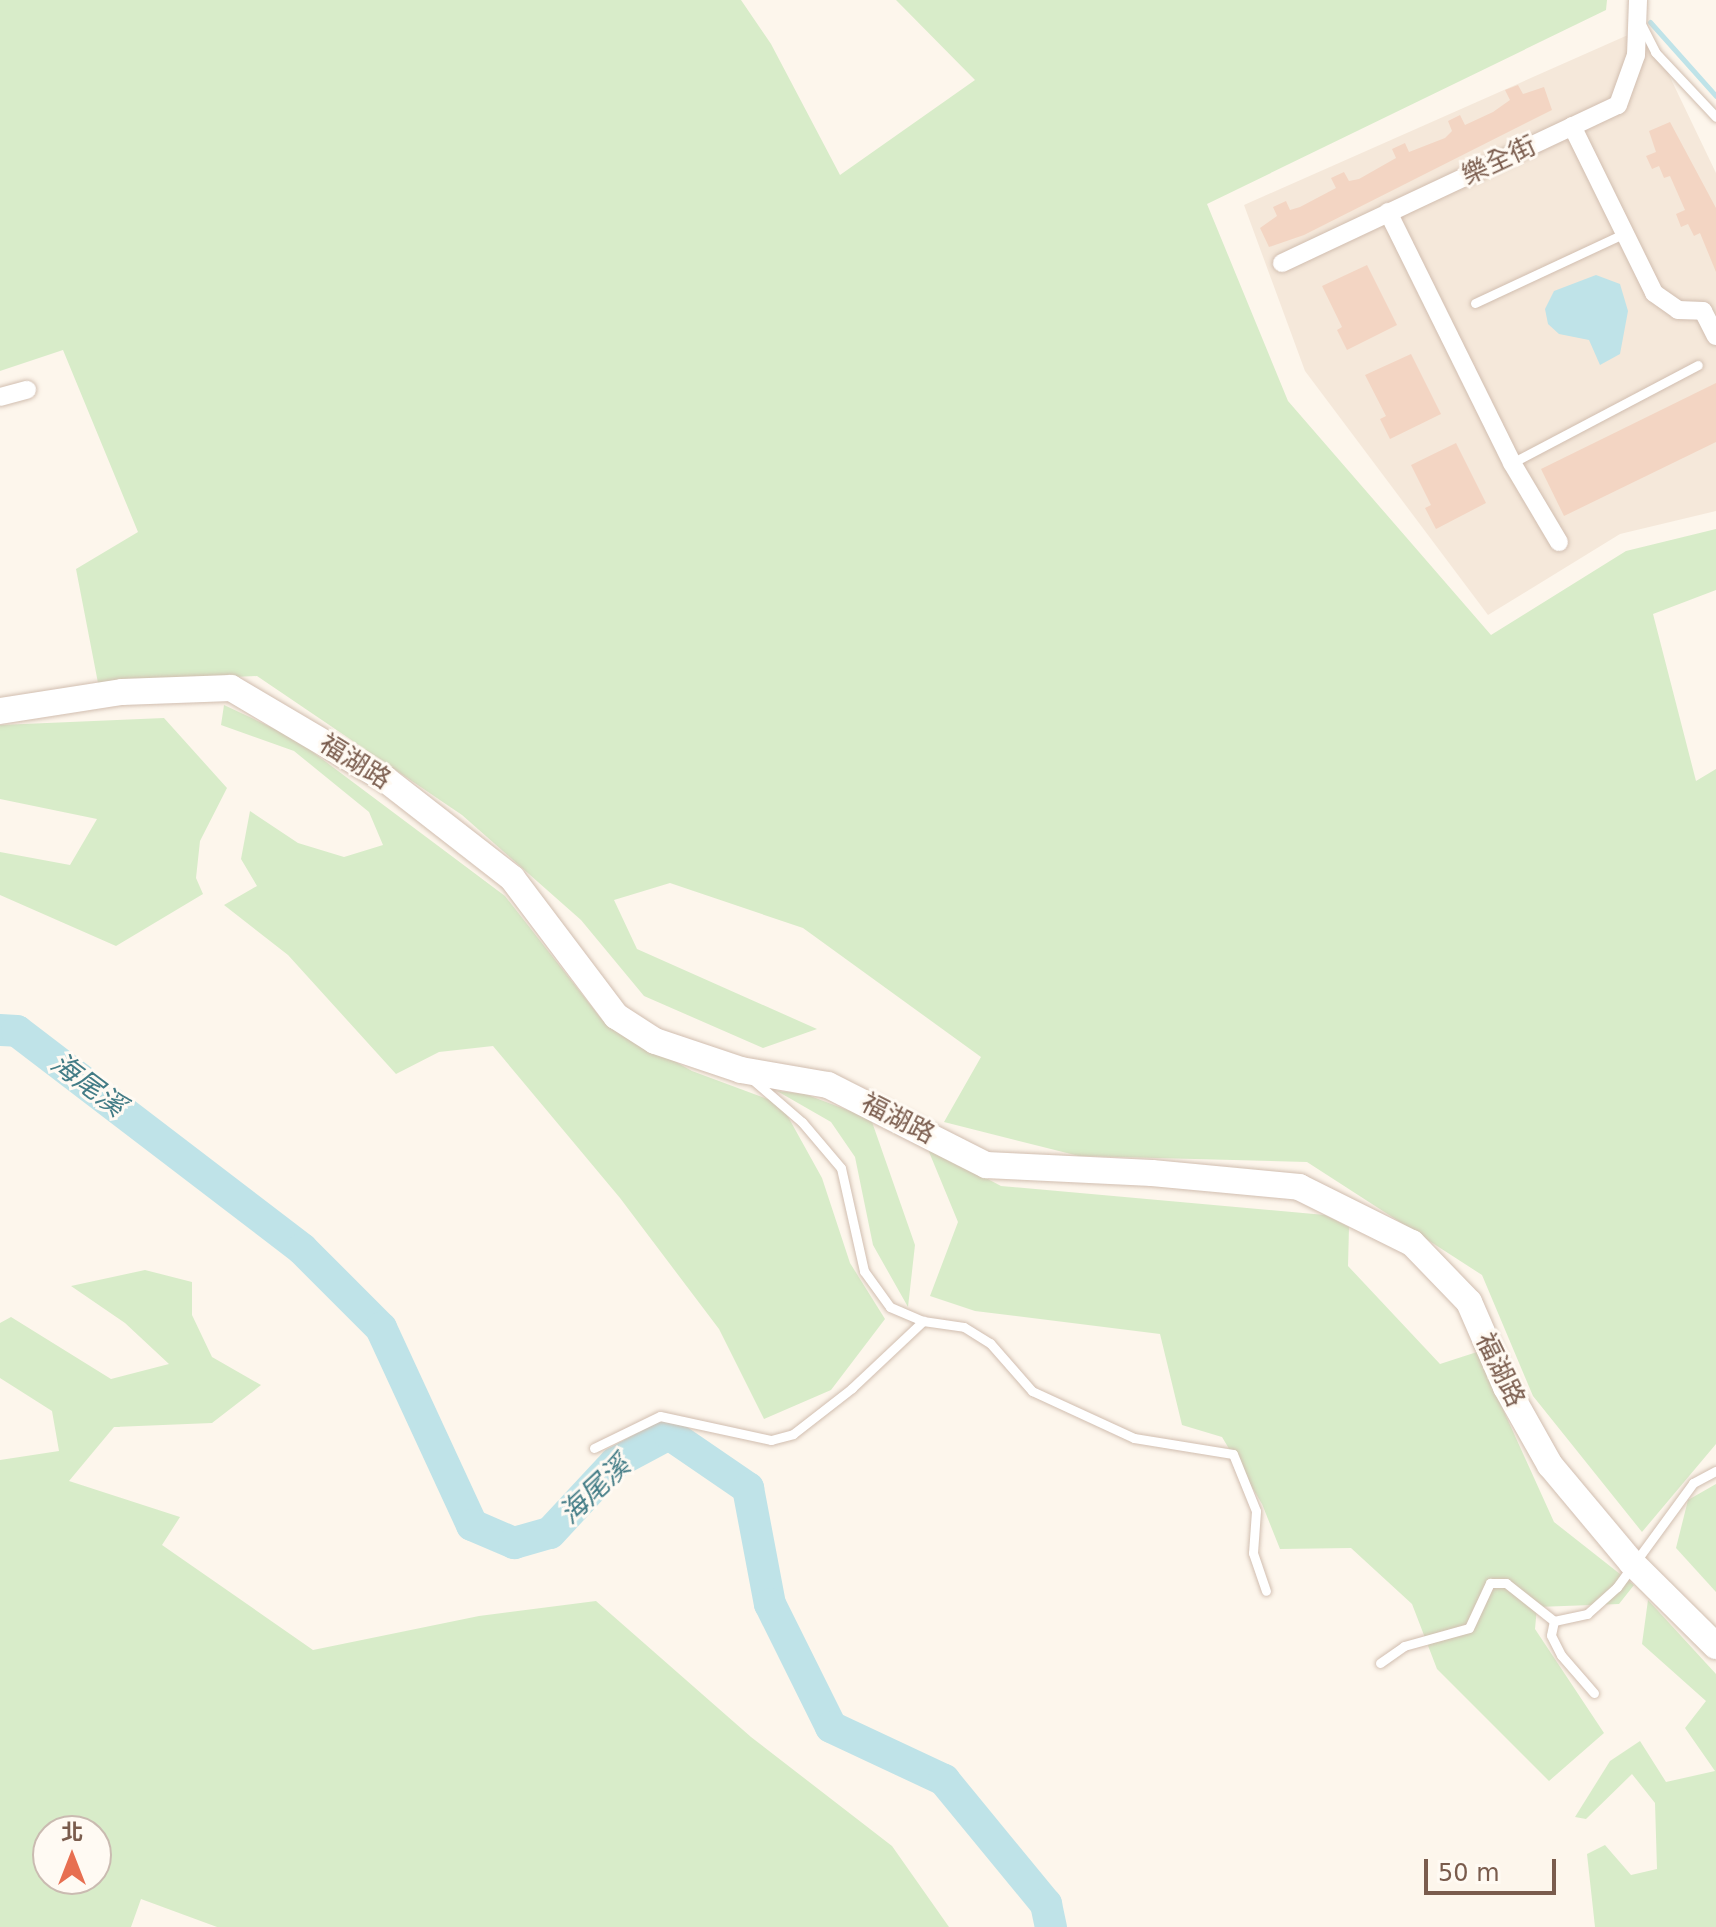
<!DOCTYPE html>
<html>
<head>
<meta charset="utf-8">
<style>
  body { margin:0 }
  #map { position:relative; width:1716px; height:1927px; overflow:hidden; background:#fdf6ec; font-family:"DejaVu Sans","Noto Sans TC",sans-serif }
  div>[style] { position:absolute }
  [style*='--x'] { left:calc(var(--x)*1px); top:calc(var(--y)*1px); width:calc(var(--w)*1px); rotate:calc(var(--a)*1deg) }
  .residential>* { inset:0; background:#f5e8da }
  .green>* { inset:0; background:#d8ecc9 }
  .water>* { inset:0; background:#bfe3e8 }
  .stream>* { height:5px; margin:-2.5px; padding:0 2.5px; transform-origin:2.5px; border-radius:2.5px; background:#bfe3e8 }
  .river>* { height:32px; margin:-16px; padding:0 16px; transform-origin:16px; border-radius:16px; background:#bfe3e8 }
  .building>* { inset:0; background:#f3d5c3 }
  .roads { filter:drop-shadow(0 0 2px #d1beb0) drop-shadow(0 0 2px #d1beb0) }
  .lane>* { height:9px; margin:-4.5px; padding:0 4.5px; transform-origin:4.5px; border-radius:4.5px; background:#fff }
  .street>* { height:18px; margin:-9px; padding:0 9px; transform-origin:9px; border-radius:9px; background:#fff }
  .secondary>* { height:26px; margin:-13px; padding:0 13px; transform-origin:13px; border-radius:13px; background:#fff }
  span { translate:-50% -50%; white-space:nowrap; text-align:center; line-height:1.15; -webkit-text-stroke:6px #fffaf3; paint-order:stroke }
  .street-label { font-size:26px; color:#7a5c4d }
  .water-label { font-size:28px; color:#437c86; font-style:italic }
  .north { position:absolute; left:32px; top:1815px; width:80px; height:80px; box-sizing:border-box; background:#fffaf3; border:2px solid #cabbb1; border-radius:50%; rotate:0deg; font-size:22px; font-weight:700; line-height:32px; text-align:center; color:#7a5c4d }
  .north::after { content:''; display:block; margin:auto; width:28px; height:36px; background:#e76f51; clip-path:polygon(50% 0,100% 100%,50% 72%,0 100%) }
  .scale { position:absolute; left:1424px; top:1859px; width:132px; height:36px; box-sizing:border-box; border:4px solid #7a5c4d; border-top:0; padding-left:10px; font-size:24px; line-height:28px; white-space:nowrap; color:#7a5c4d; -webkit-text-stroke:6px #fffaf3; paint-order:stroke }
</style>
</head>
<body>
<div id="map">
  <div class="residential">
    <i style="clip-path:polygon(1646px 27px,1716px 173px,1716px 511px,1620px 534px,1488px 615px,1305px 371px,1244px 205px)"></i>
  </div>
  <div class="green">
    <i style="clip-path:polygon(0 0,741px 0,771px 44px,840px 175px,975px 80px,896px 0,1607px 0,1606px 10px,1207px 204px,1288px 401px,1491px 635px,1626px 551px,1716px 529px,1716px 590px,1653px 614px,1696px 781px,1716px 769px,1716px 1444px,1642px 1532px,1533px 1396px,1482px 1275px,1307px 1162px,1079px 1156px,944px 1122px,981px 1057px,803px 928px,670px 883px,614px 900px,637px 949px,817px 1029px,763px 1048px,644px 996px,581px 920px,462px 815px,257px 676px,98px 683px,76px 569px,138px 532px,63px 350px,0 371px)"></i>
    <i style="clip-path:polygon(224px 705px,294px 738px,505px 896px,603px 1021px,692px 1071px,781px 1104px,822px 1178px,850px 1263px,885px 1319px,831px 1390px,764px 1419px,719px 1329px,620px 1198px,493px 1046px,439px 1052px,396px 1074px,288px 955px,224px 905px,257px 886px,241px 859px,250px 811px,298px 843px,344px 857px,383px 845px,369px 812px,294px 751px,221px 725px)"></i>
    <i style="clip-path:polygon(164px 718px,227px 788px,200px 841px,196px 878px,203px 894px,116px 946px,0 895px,0 852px,70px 865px,97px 819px,0 799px,0 725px)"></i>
    <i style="clip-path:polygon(777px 1091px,805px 1094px,871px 1119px,915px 1245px,908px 1307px,873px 1245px,855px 1157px,831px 1122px)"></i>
    <i style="clip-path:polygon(927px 1147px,1001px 1186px,1325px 1215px,1349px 1227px,1348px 1266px,1440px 1364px,1477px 1352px,1554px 1522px,1634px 1585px,1619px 1604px,1537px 1607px,1535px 1629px,1604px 1733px,1549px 1781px,1437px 1669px,1412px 1604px,1351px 1548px,1280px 1549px,1262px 1504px,1222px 1437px,1182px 1425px,1160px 1334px,975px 1311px,930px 1296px,958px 1222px)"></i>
    <i style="clip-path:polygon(evenodd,145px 1270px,192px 1282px,192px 1315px,212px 1357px,261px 1385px,212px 1423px,114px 1427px,69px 1481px,180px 1517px,162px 1545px,313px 1650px,479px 1616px,596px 1601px,751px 1737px,892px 1846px,949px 1927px,217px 1927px,141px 1899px,131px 1927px,0 1927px,0 1460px,59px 1451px,52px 1411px,0 1378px,0 1323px,11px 1317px,111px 1379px,169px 1364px,125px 1323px,71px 1286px,145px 1270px,48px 1831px,96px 1831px,96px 1879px,48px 1879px,48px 1831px)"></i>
    <i style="clip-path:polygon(1716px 1484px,1716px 1592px,1676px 1548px,1688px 1500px)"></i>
    <i style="clip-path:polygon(1648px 1600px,1716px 1674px,1716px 1927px,1595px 1927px,1587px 1854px,1605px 1845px,1631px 1875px,1657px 1869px,1655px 1803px,1632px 1774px,1586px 1819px,1575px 1817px,1610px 1761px,1640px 1741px,1666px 1782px,1715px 1771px,1685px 1728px,1706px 1701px,1642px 1644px)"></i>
  </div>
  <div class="water">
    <i style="clip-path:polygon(1596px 275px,1620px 284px,1628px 311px,1620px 354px,1600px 365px,1589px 340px,1559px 334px,1548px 324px,1545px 309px,1554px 291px)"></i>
  </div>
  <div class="stream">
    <i style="--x:1650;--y:22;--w:99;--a:48.3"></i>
  </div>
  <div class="river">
    <i style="--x:0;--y:1030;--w:17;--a:3"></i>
    <i style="--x:17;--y:1031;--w:359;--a:37.4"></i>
    <i style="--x:302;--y:1249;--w:112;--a:45"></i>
    <i style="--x:381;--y:1328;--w:217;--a:65.2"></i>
    <i style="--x:472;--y:1525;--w:46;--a:23.2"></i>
    <i style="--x:514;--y:1543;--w:37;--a:-16"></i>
    <i style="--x:550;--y:1533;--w:96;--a:-47.1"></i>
    <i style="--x:615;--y:1463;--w:61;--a:-28.2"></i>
    <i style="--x:669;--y:1434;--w:96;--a:34.4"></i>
    <i style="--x:748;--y:1488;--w:118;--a:79.3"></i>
    <i style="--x:770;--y:1604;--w:137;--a:63.6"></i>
    <i style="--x:831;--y:1727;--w:125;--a:25.1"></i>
    <i style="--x:944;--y:1780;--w:161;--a:50.6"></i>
    <i style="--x:1046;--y:1904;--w:24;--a:78"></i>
  </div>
  <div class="building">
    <i style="clip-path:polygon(1518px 85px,1523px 94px,1544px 87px,1552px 110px,1304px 235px,1269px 247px,1260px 228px,1277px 216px,1273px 207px,1286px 201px,1290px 210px,1300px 207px,1336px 188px,1331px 178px,1344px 172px,1349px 181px,1359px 179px,1396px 158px,1392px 149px,1405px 143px,1409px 152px,1445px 138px,1452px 131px,1448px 121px,1460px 115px,1465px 125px,1493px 112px,1510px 100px,1505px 90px)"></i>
    <i style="clip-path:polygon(1670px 122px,1716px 208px,1716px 272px,1700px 233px,1694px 236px,1688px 224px,1681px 227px,1676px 214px,1685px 210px,1670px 176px,1664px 178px,1659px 166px,1652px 169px,1646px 156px,1656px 152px,1649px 131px)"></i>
    <i style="clip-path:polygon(1367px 265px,1397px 325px,1347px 350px,1337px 330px,1342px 327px,1322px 286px)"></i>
    <i style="clip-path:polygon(1411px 354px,1441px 414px,1390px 439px,1380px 419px,1386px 416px,1365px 375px)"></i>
    <i style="clip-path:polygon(1716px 383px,1716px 442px,1564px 516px,1541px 469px)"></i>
    <i style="clip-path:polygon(1456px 443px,1486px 503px,1436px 529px,1425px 508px,1431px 505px,1411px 465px)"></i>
  </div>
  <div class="roads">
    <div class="lane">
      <i style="--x:1640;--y:22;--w:34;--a:63"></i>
      <i style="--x:1655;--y:52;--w:89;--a:46.8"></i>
      <i style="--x:1475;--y:303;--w:161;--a:-25"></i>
      <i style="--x:1512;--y:463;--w:210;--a:-27.8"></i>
      <i style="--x:752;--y:1079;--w:66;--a:40.7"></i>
      <i style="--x:802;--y:1122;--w:60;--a:49.7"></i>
      <i style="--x:841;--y:1168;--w:106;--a:77.4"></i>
      <i style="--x:864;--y:1271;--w:44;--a:54.2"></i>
      <i style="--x:890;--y:1307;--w:36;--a:23"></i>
      <i style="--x:923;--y:1321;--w:41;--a:8.3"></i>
      <i style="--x:964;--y:1327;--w:31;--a:32"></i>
      <i style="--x:990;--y:1343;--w:64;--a:48.8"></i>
      <i style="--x:1032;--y:1391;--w:112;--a:24.7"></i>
      <i style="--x:1134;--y:1438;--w:100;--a:9.2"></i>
      <i style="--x:1233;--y:1454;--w:61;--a:68"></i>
      <i style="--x:1256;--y:1511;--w:42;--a:94.1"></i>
      <i style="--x:1253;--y:1553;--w:40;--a:71.1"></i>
      <i style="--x:594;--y:1448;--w:73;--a:-25.9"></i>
      <i style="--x:660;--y:1416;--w:114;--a:12.2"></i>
      <i style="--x:771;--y:1440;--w:23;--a:-15"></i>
      <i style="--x:793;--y:1434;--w:75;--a:-37.9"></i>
      <i style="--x:852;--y:1388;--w:98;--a:-43.3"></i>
      <i style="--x:1380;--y:1663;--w:29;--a:-35"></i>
      <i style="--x:1404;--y:1646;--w:67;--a:-15.5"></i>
      <i style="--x:1469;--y:1628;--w:50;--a:-65"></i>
      <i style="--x:1490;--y:1583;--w:16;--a:0"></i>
      <i style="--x:1506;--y:1583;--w:61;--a:38.4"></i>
      <i style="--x:1594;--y:1693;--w:50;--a:-131"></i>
      <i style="--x:1561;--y:1655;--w:22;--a:-117"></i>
      <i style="--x:1551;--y:1635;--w:14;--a:-78"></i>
      <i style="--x:1554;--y:1621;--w:34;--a:-12"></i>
      <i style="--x:1587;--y:1614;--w:40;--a:-42"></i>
      <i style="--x:1617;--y:1587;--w:129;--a:-53.8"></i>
      <i style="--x:1693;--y:1483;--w:26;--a:-28"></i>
    </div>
    <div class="street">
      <i style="--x:1572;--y:126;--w:186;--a:63.8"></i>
      <i style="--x:1654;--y:293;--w:29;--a:35"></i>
      <i style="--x:1678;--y:310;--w:25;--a:2"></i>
      <i style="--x:1703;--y:311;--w:28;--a:63"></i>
      <i style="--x:1388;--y:212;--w:280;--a:63.7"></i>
      <i style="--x:1512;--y:463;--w:92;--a:59.3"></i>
      <i style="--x:1282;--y:263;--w:371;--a:-25.2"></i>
      <i style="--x:1618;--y:105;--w:53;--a:-70.2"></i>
      <i style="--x:1636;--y:55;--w:55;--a:-87.9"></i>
      <i style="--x:0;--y:397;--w:28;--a:-15"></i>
    </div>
    <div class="secondary">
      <i style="--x:0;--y:711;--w:123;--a:-8.9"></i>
      <i style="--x:122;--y:692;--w:109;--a:-2.1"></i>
      <i style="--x:231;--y:688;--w:179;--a:30.6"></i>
      <i style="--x:385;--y:779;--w:161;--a:37.9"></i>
      <i style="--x:512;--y:878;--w:173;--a:53"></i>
      <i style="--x:616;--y:1016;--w:46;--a:32.7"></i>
      <i style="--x:655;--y:1041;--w:91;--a:18.6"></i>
      <i style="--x:741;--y:1070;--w:88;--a:9.8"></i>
      <i style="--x:828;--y:1085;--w:177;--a:26.9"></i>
      <i style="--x:986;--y:1165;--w:166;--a:2.8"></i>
      <i style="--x:1152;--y:1173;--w:148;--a:5.4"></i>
      <i style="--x:1299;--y:1187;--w:126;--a:26.4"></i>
      <i style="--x:1412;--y:1243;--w:82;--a:46"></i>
      <i style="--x:1469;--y:1302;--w:93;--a:66.5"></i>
      <i style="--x:1506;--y:1387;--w:90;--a:60.6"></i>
      <i style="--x:1550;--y:1465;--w:128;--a:50.1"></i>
      <i style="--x:1632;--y:1563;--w:118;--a:44.7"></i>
    </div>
  </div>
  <div class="street-label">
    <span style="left:1499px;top:161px;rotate:-25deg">樂全街</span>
    <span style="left:355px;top:762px;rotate:32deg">福湖路</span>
    <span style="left:898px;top:1119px;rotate:27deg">福湖路</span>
    <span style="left:1500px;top:1370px;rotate:64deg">福湖路</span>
  </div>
  <div class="water-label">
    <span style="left:88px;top:1085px;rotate:37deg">海尾溪</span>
    <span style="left:595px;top:1490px;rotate:-43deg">海尾溪</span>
  </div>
  <div class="north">北</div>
  <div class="scale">50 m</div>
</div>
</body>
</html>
